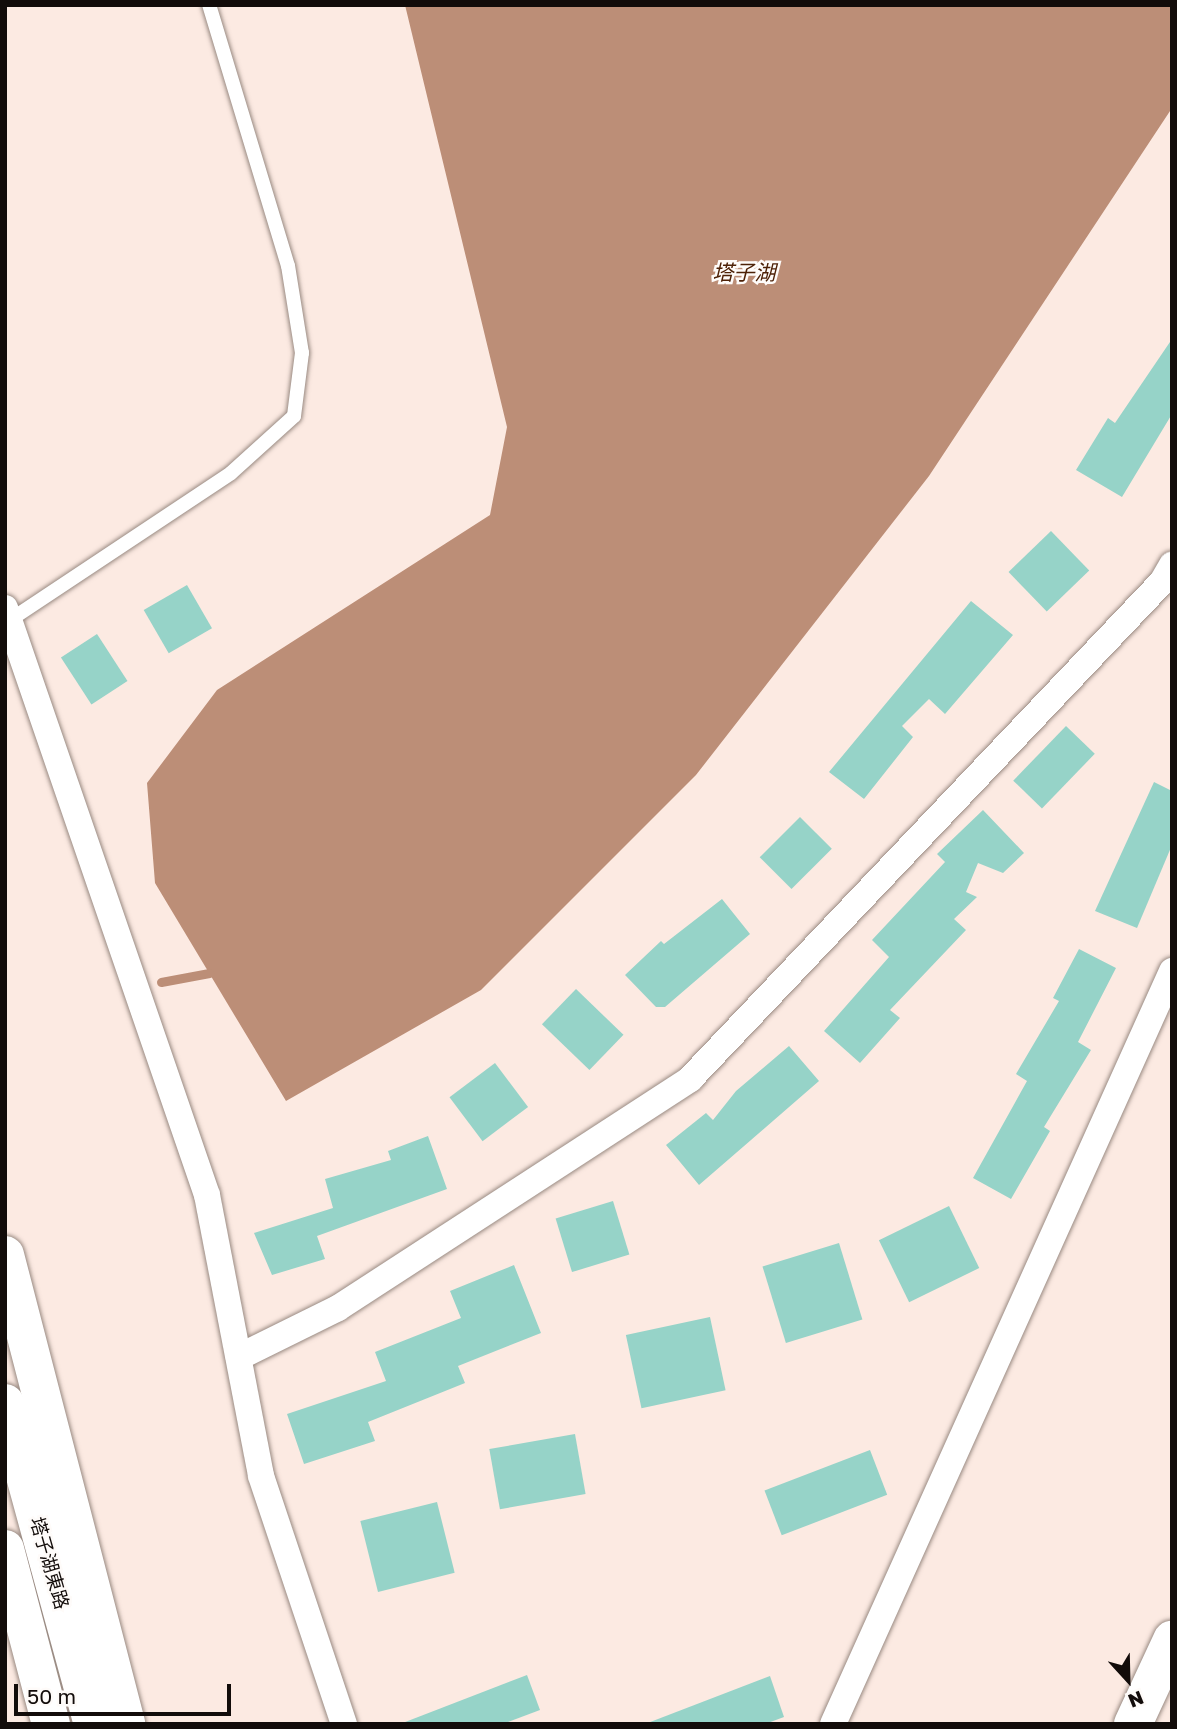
<!DOCTYPE html>
<html>
<head>
<meta charset="utf-8">
<style>
  body { margin:0 }
  #map { position:relative; width:1177px; height:1729px; overflow:hidden; background:#fceae2; font-family:"Golos Text","Noto Sans SC",sans-serif }
  div>[style] { position:absolute }
  [style*='--x'] { left:calc(var(--x)*1px); top:calc(var(--y)*1px); width:calc(var(--w)*1px); rotate:calc(var(--a)*1deg) }
  .water>* { inset:0; background:#bc8e77 }
  .stream>* { height:9px; margin:-4.5px; padding:0 4.5px; transform-origin:4.5px; border-radius:4.5px; background:#bc8e77 }
  .building>* { inset:0; background:#96d3c8; transform-origin:0 0 }
  .roads { filter:drop-shadow(0 0 2px #998a82) drop-shadow(0 0 2px #998a82) }
  .lane>* { height:14px; margin:-7px; padding:0 7px; transform-origin:7px; border-radius:7px; background:#fff }
  .street>* { height:26px; margin:-13px; padding:0 13px; transform-origin:13px; border-radius:13px; background:#fff }
  .primary>* { height:38px; margin:-19px; padding:0 19px; transform-origin:19px; border-radius:19px; background:#fff }
  .highway>* { height:38px; margin:-19px; padding:0 19px; transform-origin:19px; border-radius:19px; background:#fff }
  span { translate:-50% -50%; white-space:nowrap; text-align:center; line-height:1.15; -webkit-text-stroke:5px #fefbf9; paint-order:stroke }
  .street-label { font-size:19px; color:#120c0a }
  .water-label { font-size:21px; color:#4d2107; font-style:italic }
  .frame { position:absolute; inset:0; border:7px solid #120c0a; pointer-events:none }
  .north { position:absolute; left:1093px; top:1645px; width:70px; height:70px; -webkit-text-stroke:5px #fefbf9; paint-order:stroke; rotate:158deg; font-size:19px; font-weight:700; line-height:28px; text-align:center; color:#120c0a }
  .north::after { content:''; display:block; margin:auto; width:24px; height:32px; background:#120c0a; clip-path:polygon(50% 0,100% 100%,50% 72%,0 100%) }
  .scale { position:absolute; left:14px; top:1684px; width:217px; height:32px; box-sizing:border-box; border:4px solid #120c0a; border-top:0; padding-left:9px; font-size:21px; line-height:24px; white-space:nowrap; color:#120c0a; -webkit-text-stroke:5px #fefbf9; paint-order:stroke }
</style>
</head>
<body>
<div id="map">
  <div class="water">
    <i style="clip-path:polygon(405px 5px,1172px 5px,1172px 108px,929px 476px,696px 775px,481px 990px,286px 1101px,155px 883px,147px 783px,217px 690px,490px 515px,507px 427px)"></i>
  </div>
  <div class="stream">
    <i style="--x:161;--y:982;--w:49;--a:-10.6"></i>
  </div>
  <div class="building">
    <i style="clip-path:polygon(1172px 339px,1172px 414px,1122px 497px,1076px 470px,1108px 418px,1115px 423px)"></i>
    <i style="left:1051px;top:531px;width:55px;height:59px;rotate:46deg"></i>
    <i style="left:187px;top:585px;width:50px;height:50px;rotate:60deg"></i>
    <i style="clip-path:polygon(971px 601px,1013px 635px,945px 714px,929px 699px,902px 726px,913px 737px,864px 799px,829px 772px)"></i>
    <i style="left:97px;top:634px;width:56px;height:43px;rotate:57deg"></i>
    <i style="left:1066px;top:726px;width:40px;height:76px;rotate:44deg"></i>
    <i style="clip-path:polygon(1154px 782px,1172px 791px,1172px 845px,1137px 928px,1095px 911px)"></i>
    <i style="clip-path:polygon(983px 810px,1024px 853px,1003px 873px,978px 863px,966px 892px,977px 897px,954px 919px,966px 930px,890px 1010px,900px 1018px,860px 1063px,824px 1031px,889px 957px,872px 940px,945px 862px,937px 854px)"></i>
    <i style="left:800px;top:817px;width:45px;height:57px;rotate:45deg"></i>
    <i style="clip-path:polygon(722px 899px,750px 934px,665px 1007px,656px 1007px,625px 975px,661px 941px,664px 944px)"></i>
    <i style="clip-path:polygon(1079px 949px,1116px 968px,1078px 1042px,1091px 1050px,1044px 1127px,1050px 1131px,1011px 1199px,973px 1178px,1027px 1081px,1016px 1074px,1059px 1001px,1053px 998px)"></i>
    <i style="left:576px;top:989px;width:66px;height:49px;rotate:44deg"></i>
    <i style="clip-path:polygon(789px 1046px,819px 1081px,699px 1185px,666px 1145px,706px 1113px,713px 1120px,736px 1091px)"></i>
    <i style="left:495px;top:1063px;width:55px;height:57px;rotate:53deg"></i>
    <i style="clip-path:polygon(428px 1136px,447px 1189px,317px 1236px,325px 1259px,272px 1275px,254px 1233px,333px 1208px,325px 1179px,391px 1160px,388px 1151px)"></i>
    <i style="left:613px;top:1201px;width:56px;height:60px;rotate:73deg"></i>
    <i style="left:949px;top:1206px;width:69px;height:78px;rotate:64deg"></i>
    <i style="left:839px;top:1243px;width:80px;height:80px;rotate:73deg"></i>
    <i style="clip-path:polygon(514px 1265px,541px 1333px,458px 1366px,465px 1383px,368px 1422px,375px 1441px,304px 1464px,287px 1414px,386px 1381px,375px 1352px,461px 1318px,450px 1291px)"></i>
    <i style="left:710px;top:1317px;width:75px;height:86px;rotate:78deg"></i>
    <i style="left:575px;top:1434px;width:61px;height:87px;rotate:80deg"></i>
    <i style="left:870px;top:1450px;width:48px;height:113px;rotate:69deg"></i>
    <i style="left:437px;top:1502px;width:73px;height:79px;rotate:76deg"></i>
    <i style="clip-path:polygon(527px 1675px,540px 1710px,503px 1724px,400px 1724px)"></i>
    <i style="clip-path:polygon(770px 1676px,784px 1717px,765px 1724px,645px 1724px)"></i>
  </div>
  <div class="roads">
    <div class="lane">
      <i style="--x:10;--y:620;--w:265;--a:-33.6"></i>
      <i style="--x:231;--y:473;--w:85;--a:-42.1"></i>
      <i style="--x:294;--y:416;--w:64;--a:-82.8"></i>
      <i style="--x:302;--y:353;--w:88;--a:-99.1"></i>
      <i style="--x:288;--y:266;--w:273;--a:-106.8"></i>
    </div>
    <div class="street">
      <i style="--x:5;--y:608;--w:621;--a:71.01"></i>
      <i style="--x:207;--y:1195;--w:286;--a:79.1"></i>
      <i style="--x:261;--y:1476;--w:262;--a:71.5"></i>
      <i style="--x:239;--y:1357;--w:110;--a:-26.3"></i>
      <i style="--x:338;--y:1308;--w:420;--a:-33"></i>
      <i style="--x:690;--y:1079;--w:685;--a:-46.48"></i>
      <i style="--x:1162;--y:582;--w:20;--a:-60"></i>
      <i style="--x:833;--y:1724;--w:826;--a:-65.76"></i>
    </div>
    <div class="primary">
      <i style="--x:5;--y:1403;--w:333;--a:74.7"></i>
      <i style="--x:5;--y:1549;--w:181;--a:75.3"></i>
    </div>
    <div class="highway">
      <i style="--x:5;--y:1255;--w:484;--a:75.5"></i>
      <i style="--x:1133;--y:1724;--w:93;--a:-65.1"></i>
    </div>
  </div>
  <div class="street-label">
    <span style="left:50px;top:1563px;rotate:74deg">塔子湖東路</span>
  </div>
  <div class="water-label">
    <span style="left:744px;top:272px">塔子湖</span>
  </div>
  <div class="frame"></div>
  <div class="north">N</div>
  <div class="scale">50 m</div>
</div>
</body>
</html>
